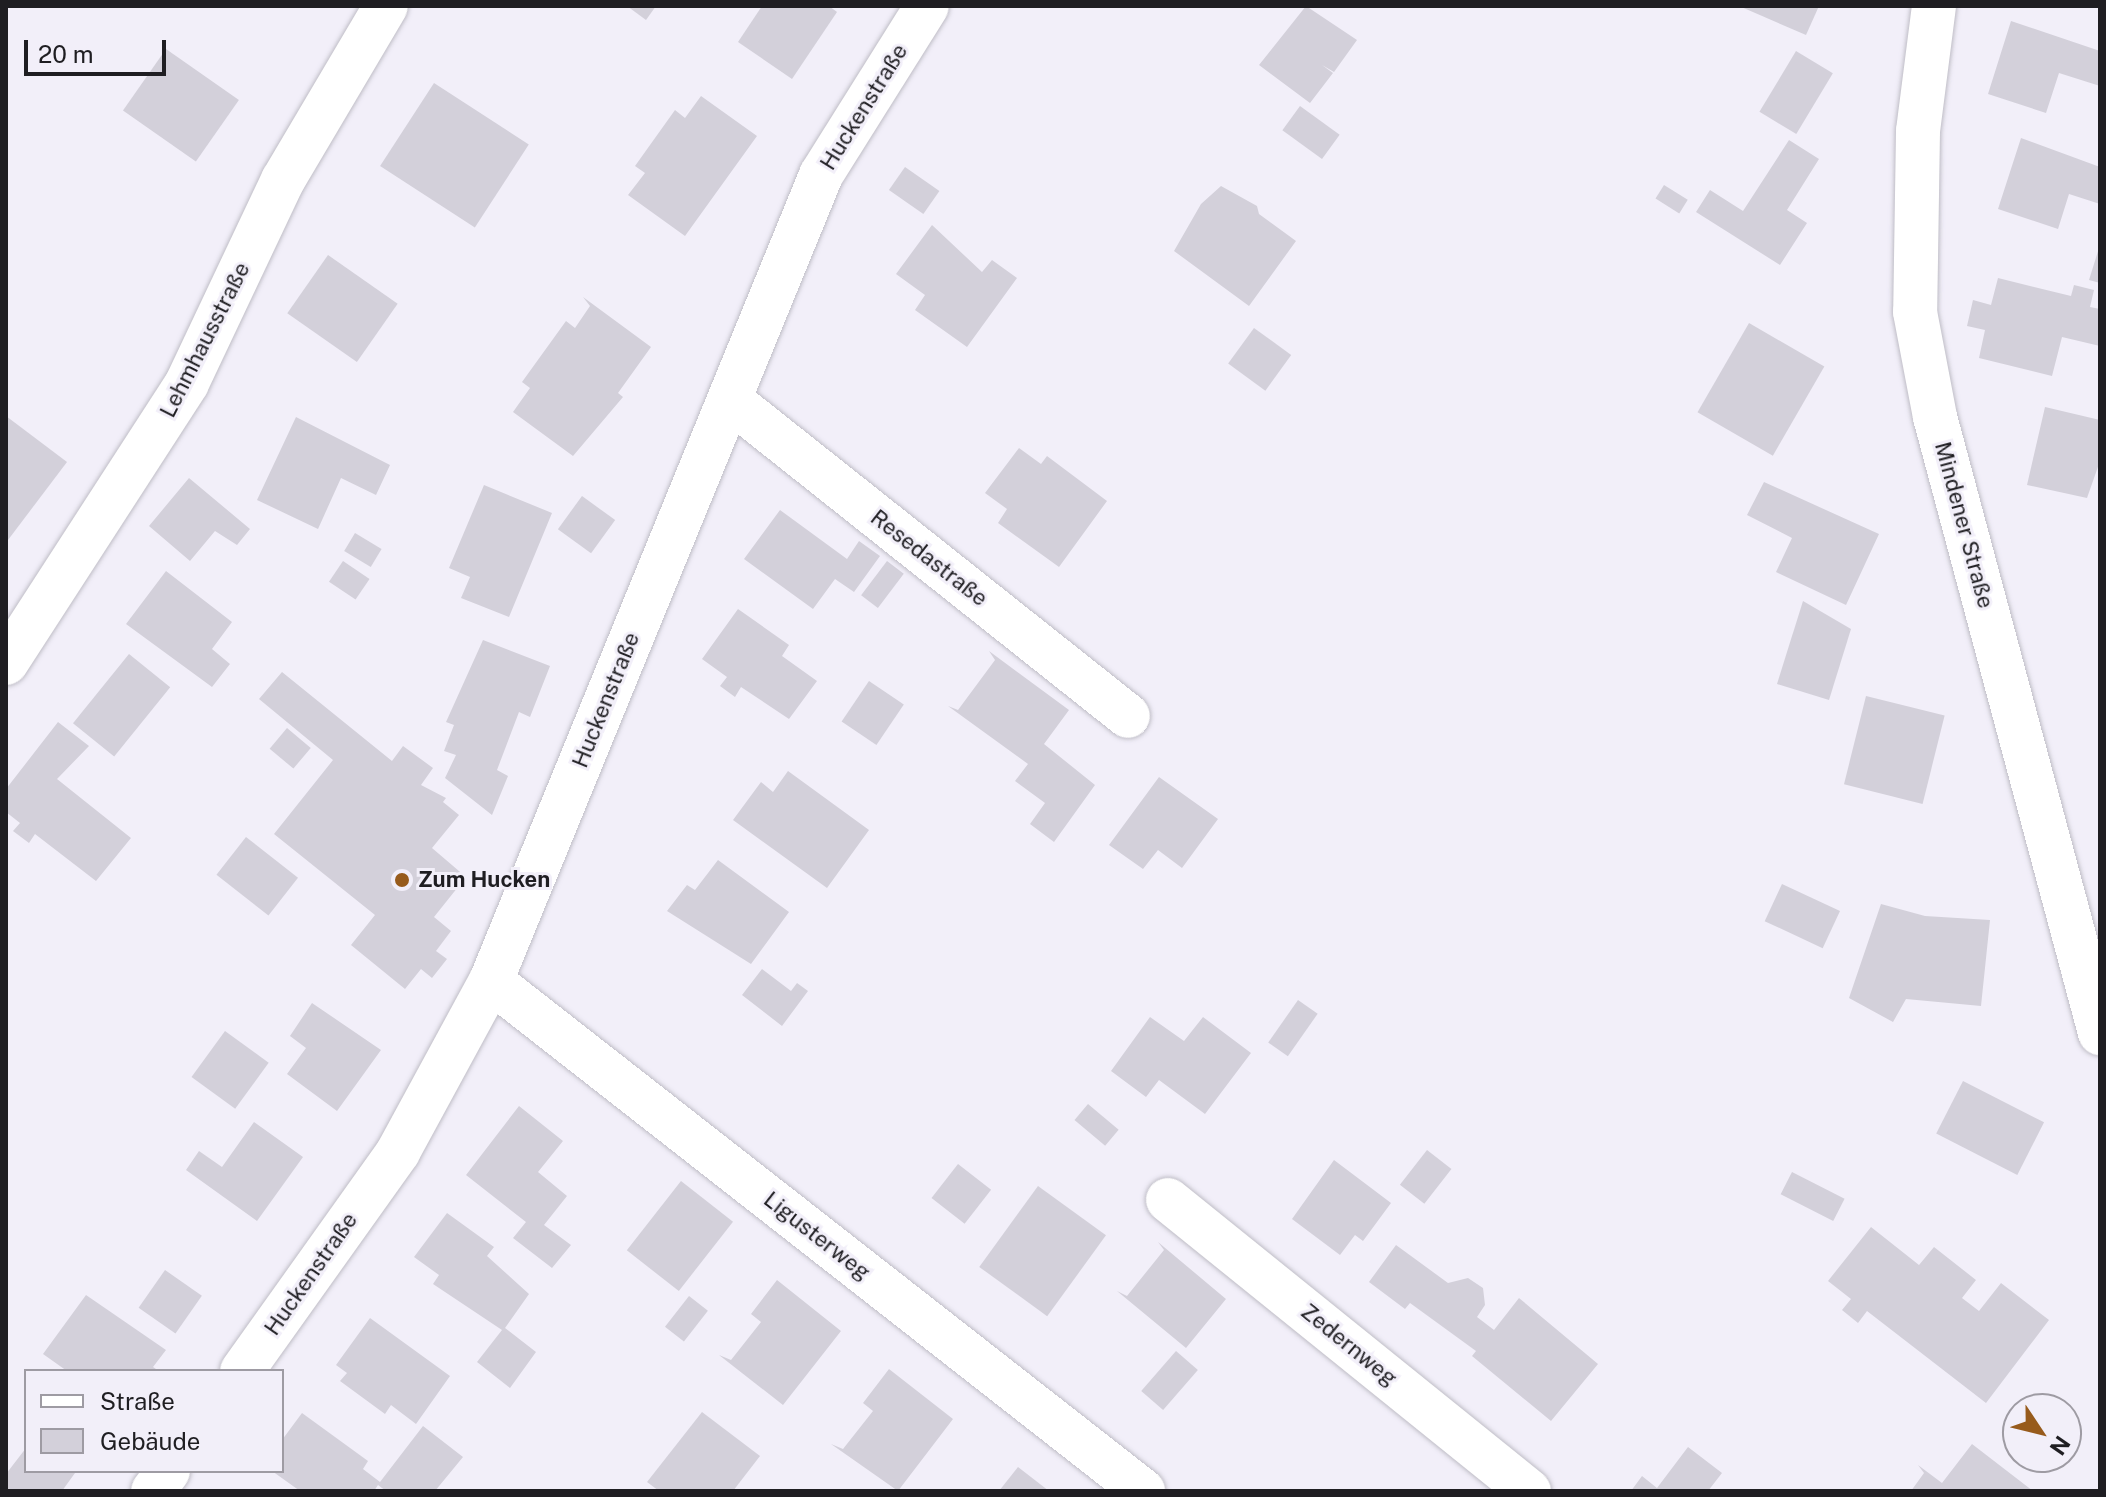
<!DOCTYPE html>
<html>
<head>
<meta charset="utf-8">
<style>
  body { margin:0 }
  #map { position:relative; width:2106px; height:1497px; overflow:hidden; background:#f2eff9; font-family:"Public Sans",sans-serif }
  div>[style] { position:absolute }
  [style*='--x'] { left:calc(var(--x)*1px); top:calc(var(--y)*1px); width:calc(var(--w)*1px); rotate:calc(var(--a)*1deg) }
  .building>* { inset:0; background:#d3d0da; transform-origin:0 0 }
  .roads { filter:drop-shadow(0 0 2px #bfbdc6) drop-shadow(0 0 2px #bfbdc6) }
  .street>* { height:44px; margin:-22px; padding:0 22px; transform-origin:22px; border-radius:22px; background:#fff }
  .secondary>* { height:44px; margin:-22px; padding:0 22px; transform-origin:22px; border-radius:22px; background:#fff }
  .dots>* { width:22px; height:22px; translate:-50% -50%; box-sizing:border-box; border:4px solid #f2eff9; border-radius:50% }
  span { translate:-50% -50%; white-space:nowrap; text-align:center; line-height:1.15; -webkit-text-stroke:6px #f2eff9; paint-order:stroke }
  .street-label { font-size:22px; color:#1f1e22 }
  .poi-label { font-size:22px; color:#1f1e22; font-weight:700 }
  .left { translate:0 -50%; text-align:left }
  .frame { position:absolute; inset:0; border:8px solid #1f1e22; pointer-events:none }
  .legend { position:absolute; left:24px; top:1369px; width:260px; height:104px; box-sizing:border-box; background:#f2eff9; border:2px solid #9e9ba3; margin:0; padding:10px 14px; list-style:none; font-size:24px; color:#1f1e22 }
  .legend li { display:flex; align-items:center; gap:16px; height:40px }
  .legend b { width:40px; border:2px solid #9e9ba3 }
  .north { position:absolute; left:2002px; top:1393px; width:80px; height:80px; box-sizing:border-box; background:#f2eff9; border:2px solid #9e9ba3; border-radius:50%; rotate:125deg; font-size:22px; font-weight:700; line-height:32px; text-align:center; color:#1f1e22 }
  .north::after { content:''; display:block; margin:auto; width:28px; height:36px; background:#975b1c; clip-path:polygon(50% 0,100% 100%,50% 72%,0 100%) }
  .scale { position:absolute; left:24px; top:40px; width:142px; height:36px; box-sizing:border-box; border:4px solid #1f1e22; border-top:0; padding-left:10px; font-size:24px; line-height:28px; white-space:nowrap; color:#1f1e22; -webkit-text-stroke:6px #f2eff9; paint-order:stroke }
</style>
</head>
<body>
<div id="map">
  <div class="building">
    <i style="clip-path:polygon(627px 6px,656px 6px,646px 20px)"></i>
    <i style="clip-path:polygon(762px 6px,829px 6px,837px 12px,792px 79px,738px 42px)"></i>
    <i style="clip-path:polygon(1306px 6px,1357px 40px,1334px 72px,1322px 65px,1333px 73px,1310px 103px,1259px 65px)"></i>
    <i style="clip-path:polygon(1739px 6px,1819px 6px,1806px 35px)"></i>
    <i style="clip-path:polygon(2011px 21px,2100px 51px,2100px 86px,2059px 73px,2046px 113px,1988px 94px)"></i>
    <i style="left:166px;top:49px;width:89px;height:75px;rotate:35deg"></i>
    <i style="left:1796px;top:51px;width:43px;height:71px;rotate:31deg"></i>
    <i style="left:434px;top:83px;width:113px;height:99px;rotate:33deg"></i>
    <i style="clip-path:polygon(701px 96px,757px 136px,685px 236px,628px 195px,645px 173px,635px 166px,675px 110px,685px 118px)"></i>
    <i style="left:1300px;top:106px;width:49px;height:30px;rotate:36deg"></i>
    <i style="clip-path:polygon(2021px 138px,2100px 167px,2100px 204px,2069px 194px,2058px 229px,1998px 209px)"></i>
    <i style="clip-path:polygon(1789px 140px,1819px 159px,1787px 210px,1807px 223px,1780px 265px,1696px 212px,1710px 190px,1743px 211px)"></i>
    <i style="left:905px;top:167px;width:42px;height:28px;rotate:35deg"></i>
    <i style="left:1664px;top:185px;width:28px;height:16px;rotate:32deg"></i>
    <i style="clip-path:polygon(1221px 186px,1257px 206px,1259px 214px,1296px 241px,1249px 306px,1174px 251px,1201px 204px)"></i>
    <i style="clip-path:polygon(932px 225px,982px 272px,992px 260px,1017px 278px,967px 347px,915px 310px,925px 295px,896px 274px)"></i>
    <i style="clip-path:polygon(2099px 248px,2100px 248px,2100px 283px,2089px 280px)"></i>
    <i style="left:328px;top:255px;width:85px;height:71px;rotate:35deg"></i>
    <i style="clip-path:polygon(1998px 278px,2071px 296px,2074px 285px,2094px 290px,2090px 307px,2100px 309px,2100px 346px,2062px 337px,2052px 376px,1979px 358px,1985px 330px,1967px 326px,1973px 300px,1991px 305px)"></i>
    <i style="clip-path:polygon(583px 297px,651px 347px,618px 393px,623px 397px,573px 456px,513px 412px,530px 388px,522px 382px,566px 321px,575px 328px,590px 306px)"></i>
    <i style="left:1749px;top:323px;width:87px;height:103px;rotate:30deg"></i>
    <i style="left:1254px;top:328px;width:46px;height:44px;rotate:36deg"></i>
    <i style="clip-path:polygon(2045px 407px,2100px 420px,2100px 461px,2087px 498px,2027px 485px)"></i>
    <i style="clip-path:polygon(6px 416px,67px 462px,8px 540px,6px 539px)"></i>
    <i style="clip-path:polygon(296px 417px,390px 465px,376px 495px,341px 478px,318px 529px,257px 500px)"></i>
    <i style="clip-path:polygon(1019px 448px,1041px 464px,1047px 456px,1107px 501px,1059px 567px,998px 523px,1007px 509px,985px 493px)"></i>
    <i style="clip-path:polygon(189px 478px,250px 529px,237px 545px,215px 531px,190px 561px,149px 526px)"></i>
    <i style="clip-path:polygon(1764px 482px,1879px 534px,1846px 605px,1776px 572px,1792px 538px,1747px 515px)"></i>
    <i style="clip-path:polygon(484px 485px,552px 513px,509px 617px,461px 598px,470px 577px,449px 568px)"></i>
    <i style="left:582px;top:496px;width:41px;height:41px;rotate:36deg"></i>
    <i style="clip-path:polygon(780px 510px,847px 559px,859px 541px,880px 556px,854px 592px,835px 579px,813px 609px,744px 559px)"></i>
    <i style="left:355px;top:533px;width:31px;height:21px;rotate:31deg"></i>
    <i style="left:343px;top:561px;width:32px;height:25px;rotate:34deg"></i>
    <i style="left:887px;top:561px;width:21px;height:43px;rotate:37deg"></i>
    <i style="clip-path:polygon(166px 571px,232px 622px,212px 649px,230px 664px,212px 687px,126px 624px)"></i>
    <i style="clip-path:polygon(1803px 601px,1851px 629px,1829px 700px,1777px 684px)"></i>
    <i style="clip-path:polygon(738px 609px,789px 645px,782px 656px,817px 681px,789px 719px,741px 687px,735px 697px,720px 686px,727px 677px,702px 659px)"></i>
    <i style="clip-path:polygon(483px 640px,550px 666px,530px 717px,519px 712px,497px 770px,508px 776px,492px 815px,445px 778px,456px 755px,444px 751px,454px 725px,446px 722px)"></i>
    <i style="clip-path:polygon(989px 651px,1069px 710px,1044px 744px,1095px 785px,1054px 842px,1030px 824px,1045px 803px,1015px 781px,1028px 764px,948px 706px,958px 710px,995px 660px)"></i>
    <i style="left:129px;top:654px;width:53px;height:89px;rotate:39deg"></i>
    <i style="clip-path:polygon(282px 672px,392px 761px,403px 746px,433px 768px,421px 785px,446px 798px,443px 802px,459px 815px,432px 848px,466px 877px,434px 917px,451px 931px,436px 951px,447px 959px,432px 978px,421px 969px,405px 989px,351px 945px,375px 915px,274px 834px,333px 760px,259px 699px)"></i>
    <i style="left:869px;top:681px;width:42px;height:49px;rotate:34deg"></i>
    <i style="left:1866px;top:696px;width:81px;height:91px;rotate:14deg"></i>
    <i style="clip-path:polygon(58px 722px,89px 746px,57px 779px,131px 838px,96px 881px,35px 834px,29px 843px,13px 831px,20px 823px,6px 812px,6px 789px)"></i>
    <i style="left:287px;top:728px;width:31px;height:27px;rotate:40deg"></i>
    <i style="clip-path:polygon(788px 771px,869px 830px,827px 888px,733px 820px,761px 782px,773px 792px)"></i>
    <i style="clip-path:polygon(1159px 777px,1218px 819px,1182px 868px,1158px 850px,1143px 869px,1109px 845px)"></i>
    <i style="left:246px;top:837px;width:66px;height:48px;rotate:38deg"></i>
    <i style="clip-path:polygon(718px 860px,789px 912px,751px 964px,667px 911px,687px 885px,695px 890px)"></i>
    <i style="left:1782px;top:884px;width:64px;height:41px;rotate:25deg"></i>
    <i style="clip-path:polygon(1881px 904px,1925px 916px,1990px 920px,1981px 1006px,1906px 999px,1893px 1022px,1849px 998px)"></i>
    <i style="clip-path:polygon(762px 969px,791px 991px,797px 983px,808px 991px,782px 1026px,742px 995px)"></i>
    <i style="left:1298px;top:1000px;width:24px;height:52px;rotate:35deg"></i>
    <i style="clip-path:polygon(312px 1003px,381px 1050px,337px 1111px,287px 1074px,306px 1048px,290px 1036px)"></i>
    <i style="clip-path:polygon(1150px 1017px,1184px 1041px,1203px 1017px,1251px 1053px,1205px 1114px,1159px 1080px,1146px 1097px,1111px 1071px)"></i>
    <i style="left:225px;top:1031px;width:54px;height:57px;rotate:36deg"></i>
    <i style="left:1963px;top:1081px;width:91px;height:59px;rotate:27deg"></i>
    <i style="left:1088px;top:1104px;width:40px;height:21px;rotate:40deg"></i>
    <i style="clip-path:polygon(519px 1106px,563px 1141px,538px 1172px,567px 1196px,544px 1225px,571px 1245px,552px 1268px,513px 1238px,526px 1222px,466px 1175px)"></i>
    <i style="clip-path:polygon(254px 1122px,303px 1157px,257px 1221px,186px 1170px,199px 1151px,222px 1167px)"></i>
    <i style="left:1427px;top:1150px;width:31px;height:44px;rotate:38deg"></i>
    <i style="clip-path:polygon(1334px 1160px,1391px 1203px,1363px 1241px,1355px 1235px,1340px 1255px,1292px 1219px)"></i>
    <i style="left:958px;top:1164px;width:42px;height:43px;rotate:38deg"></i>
    <i style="left:1792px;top:1172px;width:59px;height:25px;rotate:27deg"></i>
    <i style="left:681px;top:1181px;width:66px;height:88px;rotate:38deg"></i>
    <i style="left:1038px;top:1186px;width:84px;height:100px;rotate:36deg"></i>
    <i style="clip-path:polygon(447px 1213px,494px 1247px,487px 1256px,529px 1294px,505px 1328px,536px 1352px,510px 1388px,477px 1362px,502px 1330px,433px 1284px,439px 1275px,414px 1257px)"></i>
    <i style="clip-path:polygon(1871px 1227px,1919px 1265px,1934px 1247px,1976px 1280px,1962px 1298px,1979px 1311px,2001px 1283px,2049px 1320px,1986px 1403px,1867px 1311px,1858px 1323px,1842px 1310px,1851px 1299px,1828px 1281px)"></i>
    <i style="clip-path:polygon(1158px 1242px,1226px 1299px,1186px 1348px,1117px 1291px,1127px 1296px,1164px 1250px)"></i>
    <i style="clip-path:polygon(1396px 1245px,1448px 1283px,1468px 1278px,1483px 1288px,1485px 1305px,1477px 1317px,1494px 1330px,1519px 1298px,1598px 1364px,1551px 1421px,1472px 1356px,1476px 1351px,1410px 1303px,1405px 1309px,1369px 1282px)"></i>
    <i style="left:165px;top:1270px;width:45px;height:46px;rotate:35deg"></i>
    <i style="clip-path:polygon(777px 1280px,841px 1331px,783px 1405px,719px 1355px,731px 1360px,761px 1322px,751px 1314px)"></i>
    <i style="clip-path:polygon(86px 1295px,166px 1350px,153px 1367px,159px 1371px,67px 1371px,43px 1354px)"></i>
    <i style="left:689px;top:1296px;width:24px;height:39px;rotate:38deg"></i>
    <i style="clip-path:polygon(370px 1318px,450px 1376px,416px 1424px,391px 1405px,385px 1414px,340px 1381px,347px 1373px,336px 1365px)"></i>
    <i style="left:1176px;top:1351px;width:29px;height:53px;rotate:41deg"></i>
    <i style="clip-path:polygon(889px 1369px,953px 1419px,898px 1491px,831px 1444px,843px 1449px,873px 1411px,863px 1403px)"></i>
    <i style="clip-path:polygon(702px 1412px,760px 1456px,733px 1491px,659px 1491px,647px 1482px)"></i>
    <i style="clip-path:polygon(302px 1413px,368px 1461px,363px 1469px,380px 1482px,423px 1426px,463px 1457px,435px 1491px,386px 1491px,378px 1485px,374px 1491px,300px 1491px,272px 1471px,282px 1471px,282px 1440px)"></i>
    <i style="clip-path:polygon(1972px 1444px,2033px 1491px,1911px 1491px,1924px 1473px,1918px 1465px,1942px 1483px)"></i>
    <i style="clip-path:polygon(1688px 1447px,1722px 1473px,1708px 1491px,1631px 1491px,1642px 1476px,1657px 1488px)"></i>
    <i style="clip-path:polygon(26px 1448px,26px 1471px,75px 1473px,62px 1491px,6px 1491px,6px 1474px)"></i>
    <i style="clip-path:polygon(1018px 1467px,1049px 1491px,999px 1491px)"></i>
  </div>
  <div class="roads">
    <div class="street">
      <i style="--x:730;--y:400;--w:508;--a:38.45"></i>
      <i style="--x:6;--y:663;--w:333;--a:-57.1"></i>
      <i style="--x:187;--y:383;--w:225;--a:-64.7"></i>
      <i style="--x:283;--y:180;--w:202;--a:-59.4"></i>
      <i style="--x:491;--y:981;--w:828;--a:38.03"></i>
      <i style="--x:1168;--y:1200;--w:464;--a:38.9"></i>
      <i style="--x:242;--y:1371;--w:269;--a:-54.5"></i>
      <i style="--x:398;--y:1152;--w:195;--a:-61.5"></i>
      <i style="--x:491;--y:981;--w:871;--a:-67.73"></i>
      <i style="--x:821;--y:175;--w:199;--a:-57.9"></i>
      <i style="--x:153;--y:1491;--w:25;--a:-53"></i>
    </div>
    <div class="secondary">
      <i style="--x:1934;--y:6;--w:126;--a:97.3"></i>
      <i style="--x:1918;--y:131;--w:181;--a:90.9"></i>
      <i style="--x:1915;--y:312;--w:107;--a:79.2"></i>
      <i style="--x:1935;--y:417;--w:638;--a:75"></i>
    </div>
  </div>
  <div class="dots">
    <i style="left:402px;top:880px;background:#975b1c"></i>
  </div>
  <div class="street-label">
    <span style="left:864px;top:107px;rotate:-58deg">Huckenstraße</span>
    <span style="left:205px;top:340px;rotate:-63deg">Lehmhausstraße</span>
    <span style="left:1964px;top:525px;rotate:75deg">Mindener Straße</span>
    <span style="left:929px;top:558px;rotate:38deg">Resedastraße</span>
    <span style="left:606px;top:700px;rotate:-68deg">Huckenstraße</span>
    <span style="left:817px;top:1236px;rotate:38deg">Ligusterweg</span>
    <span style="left:311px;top:1274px;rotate:-55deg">Huckenstraße</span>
    <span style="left:1349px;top:1345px;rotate:39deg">Zedernweg</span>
  </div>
  <div class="poi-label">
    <span class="left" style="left:418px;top:880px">Zum Hucken</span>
  </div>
  <div class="frame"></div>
  <ul class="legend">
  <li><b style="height:10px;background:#fff"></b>Straße</li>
  <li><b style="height:22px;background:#d3d0da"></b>Gebäude</li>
  </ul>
  <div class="north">N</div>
  <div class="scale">20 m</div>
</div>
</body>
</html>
